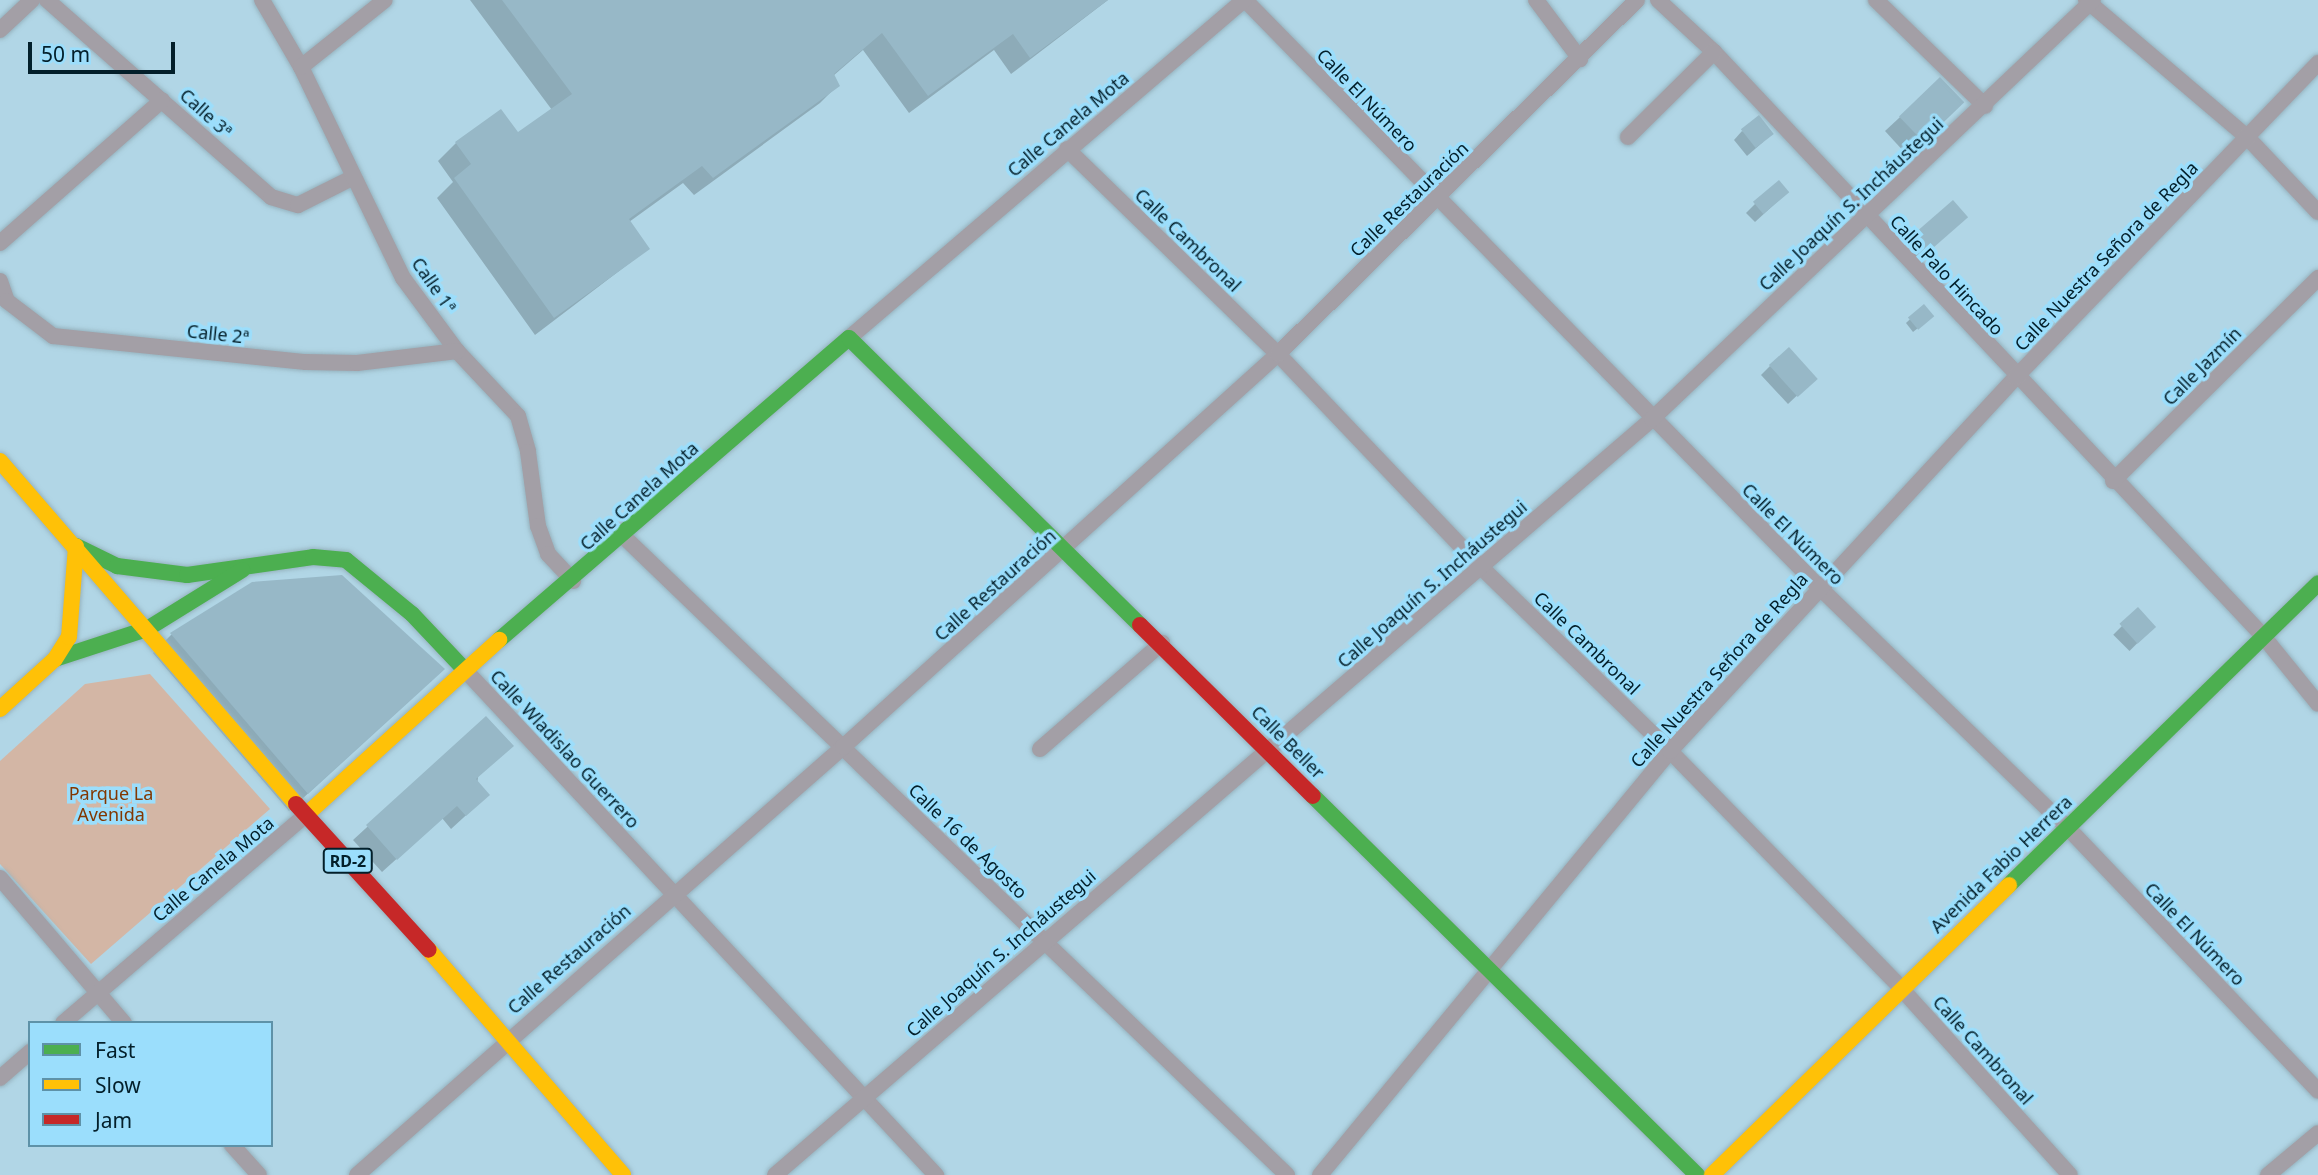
<!DOCTYPE html>
<html>
<head>
<meta charset="utf-8">
<style>
  body { margin:0 }
  #map { position:relative; width:2318px; height:1175px; overflow:hidden; background:#b1d6e6; font-family:"Noto Sans",sans-serif }
  div>[style] { position:absolute }
  [style*='--x'] { left:calc(var(--x)*1px); top:calc(var(--y)*1px); width:calc(var(--w)*1px); rotate:calc(var(--a)*1deg) }
  .green>* { inset:0; background:#d3b6a5 }
  .shadow>* { inset:0; background:#0003; transform-origin:0 0 }
  .building>* { inset:0; background:#97b8c7; transform-origin:0 0 }
  .roads { filter:drop-shadow(0 0 2px #96b3bf) drop-shadow(0 0 2px #96b3bf) }
  .street>* { height:16px; margin:-8px; padding:0 8px; transform-origin:8px; border-radius:8px; background:#a39fa6 }
  .fast>* { height:16px; margin:-8px; padding:0 8px; transform-origin:8px; border-radius:8px; background:#4caf50 }
  .slow>* { height:16px; margin:-8px; padding:0 8px; transform-origin:8px; border-radius:8px; background:#ffc107 }
  .jam>* { height:16px; margin:-8px; padding:0 8px; transform-origin:8px; border-radius:8px; background:#c62828 }
  span { translate:-50% -50%; white-space:nowrap; text-align:center; line-height:1.15; -webkit-text-stroke:7px #9bdefc; paint-order:stroke }
  .shield-label span { padding:2px 5px; background:#9bdefc; border:2px solid; border-radius:5px; -webkit-text-stroke-width:0 }
  .shield-label { font-size:16px; color:#031f2a; font-weight:700 }
  .street-label { font-size:18px; color:#031f2a }
  .park-label { font-size:18px; color:#823701 }
  .legend { position:absolute; left:28px; top:1021px; width:245px; height:126px; box-sizing:border-box; background:#9bdefc; border:2px solid #5e92a8; margin:0; padding:9px 12px; list-style:none; font-size:21px; color:#031f2a }
  .legend li { display:flex; align-items:center; gap:14px; height:35px }
  .legend b { width:35px; border:2px solid #5e92a8 }
  .scale { position:absolute; left:28px; top:42px; width:147px; height:32px; box-sizing:border-box; border:4px solid #031f2a; border-top:0; padding-left:9px; font-size:21px; line-height:24px; white-space:nowrap; color:#031f2a; -webkit-text-stroke:5px #9bdefc; paint-order:stroke }
</style>
</head>
<body>
<div id="map">
  <div class="green">
    <i style="clip-path:polygon(150px 674px,270px 809px,91px 964px,0 864px,0 761px,85px 684px)"></i>
  </div>
  <div class="shadow">
    <i style="clip-path:polygon(470px 0,1108px 0,1011px 74px,994px 50px,909px 113px,863px 50px,833px 76px,838px 85px,820px 103px,694px 195px,683px 183px,629px 222px,648px 249px,535px 335px,437px 198px,453px 182px,438px 161px,456px 143px,500px 112px,518px 135px,552px 110px)"></i>
    <i style="clip-path:polygon(1940px 80px,1948px 115px,1906px 154px,1885px 131px)"></i>
    <i style="clip-path:polygon(1742px 131px,1763px 142px,1747px 156px,1734px 140px)"></i>
    <i style="clip-path:polygon(1778px 201px,1755px 222px,1746px 213px,1755px 204px)"></i>
    <i style="clip-path:polygon(1957px 225px,1918px 259px,1906px 245px,1914px 236px)"></i>
    <i style="clip-path:polygon(1924px 306px,1928px 320px,1913px 332px,1906px 323px)"></i>
    <i style="clip-path:polygon(1770px 366px,1806px 387px,1788px 404px,1761px 375px)"></i>
    <i style="clip-path:polygon(253px 583px,424px 687px,289px 811px,153px 653px,171px 635px)"></i>
    <i style="left:2138px;top:610px;width:23px;height:35px;rotate:45deg"></i>
    <i style="clip-path:polygon(486px 718px,474px 808px,451px 829px,442px 818px,382px 872px,353px 840px)"></i>
  </div>
  <div class="building">
    <i style="clip-path:polygon(502px 0,1108px 0,1030px 58px,1013px 34px,928px 96px,882px 33px,834px 74px,840px 86px,713px 178px,702px 166px,629px 219px,650px 249px,554px 318px,454px 178px,471px 164px,455px 142px,501px 109px,518px 132px,572px 94px)"></i>
    <i style="left:1940px;top:77px;width:35px;height:57px;rotate:46deg"></i>
    <i style="left:1759px;top:115px;width:24px;height:23px;rotate:52deg"></i>
    <i style="left:1779px;top:180px;width:16px;height:34px;rotate:50deg"></i>
    <i style="left:1953px;top:200px;width:23px;height:53px;rotate:49deg"></i>
    <i style="left:1924px;top:304px;width:16px;height:21px;rotate:50deg"></i>
    <i style="left:1789px;top:347px;width:43px;height:27px;rotate:48deg"></i>
    <i style="clip-path:polygon(342px 575px,445px 669px,308px 794px,170px 633px,252px 582px)"></i>
    <i style="left:2138px;top:607px;width:27px;height:25px;rotate:48deg"></i>
    <i style="clip-path:polygon(486px 716px,514px 746px,476px 779px,490px 795px,466px 816px,457px 806px,397px 860px,366px 825px)"></i>
  </div>
  <div class="roads">
    <div class="street">
      <i style="--x:47;--y:0;--w:298;--a:41.3"></i>
      <i style="--x:271;--y:197;--w:28;--a:17"></i>
      <i style="--x:298;--y:205;--w:60;--a:-26.6"></i>
      <i style="--x:262;--y:0;--w:78;--a:59.8"></i>
      <i style="--x:301;--y:67;--w:234;--a:64.2"></i>
      <i style="--x:403;--y:278;--w:91;--a:53.5"></i>
      <i style="--x:457;--y:351;--w:89;--a:46.8"></i>
      <i style="--x:518;--y:416;--w:37;--a:74"></i>
      <i style="--x:528;--y:452;--w:75;--a:82.3"></i>
      <i style="--x:538;--y:526;--w:30;--a:70"></i>
      <i style="--x:548;--y:554;--w:37;--a:47"></i>
      <i style="--x:1245;--y:0;--w:821;--a:45.64"></i>
      <i style="--x:1819;--y:587;--w:345;--a:44.1"></i>
      <i style="--x:2067;--y:827;--w:364;--a:46.4"></i>
      <i style="--x:1536;--y:0;--w:74;--a:53.3"></i>
      <i style="--x:1658;--y:0;--w:76;--a:42.9"></i>
      <i style="--x:1714;--y:52;--w:802;--a:46.77"></i>
      <i style="--x:2263;--y:636;--w:87;--a:51"></i>
      <i style="--x:1876;--y:0;--w:152;--a:44.2"></i>
      <i style="--x:2086;--y:0;--w:211;--a:40.4"></i>
      <i style="--x:2247;--y:137;--w:103;--a:46.6"></i>
      <i style="--x:0;--y:30;--w:44;--a:-43.2"></i>
      <i style="--x:301;--y:67;--w:107;--a:-38.6"></i>
      <i style="--x:1628;--y:137;--w:121;--a:-44.7"></i>
      <i style="--x:1067;--y:149;--w:294;--a:44.2"></i>
      <i style="--x:1278;--y:354;--w:296;--a:46.4"></i>
      <i style="--x:1482;--y:568;--w:262;--a:44.2"></i>
      <i style="--x:1670;--y:751;--w:330;--a:45.7"></i>
      <i style="--x:1900;--y:987;--w:253;--a:47.9"></i>
      <i style="--x:0;--y:243;--w:216;--a:-41.4"></i>
      <i style="--x:0;--y:281;--w:21;--a:71"></i>
      <i style="--x:7;--y:301;--w:58;--a:37.3"></i>
      <i style="--x:53;--y:336;--w:254;--a:5.9"></i>
      <i style="--x:306;--y:362;--w:51;--a:1.1"></i>
      <i style="--x:357;--y:363;--w:101;--a:-6.8"></i>
      <i style="--x:849;--y:338;--w:520;--a:-40.55"></i>
      <i style="--x:2113;--y:481;--w:289;--a:-44.7"></i>
      <i style="--x:622;--y:535;--w:923;--a:43.9"></i>
      <i style="--x:465;--y:670;--w:691;--a:47"></i>
      <i style="--x:1040;--y:749;--w:162;--a:-41"></i>
      <i style="--x:0;--y:878;--w:191;--a:49.5"></i>
      <i style="--x:63;--y:1023;--w:320;--a:-40.6"></i>
      <i style="--x:0;--y:1078;--w:40;--a:-41"></i>
      <i style="--x:232;--y:1145;--w:40;--a:48"></i>
      <i style="--x:357;--y:1175;--w:648;--a:-41.37"></i>
      <i style="--x:843;--y:747;--w:586;--a:-42.1"></i>
      <i style="--x:1278;--y:354;--w:504;--a:-44.6"></i>
      <i style="--x:775;--y:1175;--w:1158;--a:-40.76"></i>
      <i style="--x:1652;--y:419;--w:608;--a:-43.53"></i>
      <i style="--x:1320;--y:1175;--w:550;--a:-50.46"></i>
      <i style="--x:1670;--y:751;--w:510;--a:-47.23"></i>
      <i style="--x:2016;--y:377;--w:436;--a:-46.1"></i>
      <i style="--x:2268;--y:1175;--w:65;--a:-40"></i>
    </div>
    <div class="fast">
      <i style="--x:76;--y:546;--w:46;--a:26"></i>
      <i style="--x:117;--y:566;--w:71;--a:7.3"></i>
      <i style="--x:187;--y:575;--w:127;--a:-8.1"></i>
      <i style="--x:313;--y:557;--w:33;--a:5"></i>
      <i style="--x:346;--y:560;--w:85;--a:39.3"></i>
      <i style="--x:412;--y:614;--w:77;--a:46.6"></i>
      <i style="--x:499;--y:640;--w:462;--a:-40.8"></i>
      <i style="--x:849;--y:338;--w:409;--a:44.6"></i>
      <i style="--x:55;--y:659;--w:97;--a:-18.1"></i>
      <i style="--x:147;--y:629;--w:112;--a:-31.8"></i>
      <i style="--x:1313;--y:796;--w:540;--a:44.62"></i>
      <i style="--x:2009;--y:885;--w:432;--a:-44.3"></i>
    </div>
    <div class="slow">
      <i style="--x:0;--y:461;--w:453;--a:49.2"></i>
      <i style="--x:0;--y:709;--w:74;--a:-42.3"></i>
      <i style="--x:55;--y:659;--w:26;--a:-58"></i>
      <i style="--x:69;--y:637;--w:91;--a:-85.6"></i>
      <i style="--x:306;--y:815;--w:261;--a:-42.2"></i>
      <i style="--x:429;--y:950;--w:297;--a:49.2"></i>
      <i style="--x:1712;--y:1175;--w:415;--a:-44.3"></i>
    </div>
    <div class="jam">
      <i style="--x:1140;--y:625;--w:243;--a:44.7"></i>
      <i style="--x:296;--y:804;--w:197;--a:47.7"></i>
    </div>
  </div>
  <div class="shield-label">
    <span style="left:348px;top:861px">RD-2</span>
  </div>
  <div class="street-label">
    <span style="left:1367px;top:100px;rotate:46deg">Calle El Número</span>
    <span style="left:206px;top:113px;rotate:42deg">Calle 3ª</span>
    <span style="left:1068px;top:124px;rotate:-40deg">Calle Canela Mota</span>
    <span style="left:1409px;top:199px;rotate:-44deg">Calle Restauración</span>
    <span style="left:1851px;top:204px;rotate:-43deg">Calle Joaquín S. Incháustegui</span>
    <span style="left:1188px;top:240px;rotate:44deg">Calle Cambronal</span>
    <span style="left:2106px;top:256px;rotate:-46deg">Calle Nuestra Señora de Regla</span>
    <span style="left:1947px;top:275px;rotate:47deg">Calle Palo Hincado</span>
    <span style="left:434px;top:285px;rotate:55deg">Calle 1ª</span>
    <span style="left:218px;top:334px;rotate:6deg">Calle 2ª</span>
    <span style="left:2202px;top:366px;rotate:-45deg">Calle Jazmín</span>
    <span style="left:639px;top:496px;rotate:-42deg">Calle Canela Mota</span>
    <span style="left:1793px;top:534px;rotate:45deg">Calle El Número</span>
    <span style="left:1432px;top:584px;rotate:-41deg">Calle Joaquín S. Incháustegui</span>
    <span style="left:995px;top:585px;rotate:-42deg">Calle Restauración</span>
    <span style="left:1587px;top:643px;rotate:44deg">Calle Cambronal</span>
    <span style="left:1719px;top:670px;rotate:-48deg">Calle Nuestra Señora de Regla</span>
    <span style="left:1288px;top:742px;rotate:45deg">Calle Beller</span>
    <span style="left:565px;top:749px;rotate:47deg">Calle Wladislao Guerrero</span>
    <span style="left:968px;top:841px;rotate:44deg">Calle 16 de Agosto</span>
    <span style="left:2001px;top:864px;rotate:-44deg">Avenida Fabio Herrera</span>
    <span style="left:213px;top:869px;rotate:-40deg">Calle Canela Mota</span>
    <span style="left:2195px;top:934px;rotate:46deg">Calle El Número</span>
    <span style="left:1001px;top:953px;rotate:-41deg">Calle Joaquín S. Incháustegui</span>
    <span style="left:569px;top:959px;rotate:-41deg">Calle Restauración</span>
    <span style="left:1983px;top:1050px;rotate:48deg">Calle Cambronal</span>
  </div>
  <div class="park-label">
    <span style="left:111px;top:804px">Parque La<br>Avenida</span>
  </div>
  <ul class="legend">
  <li><b style="height:9px;background:#4caf50"></b>Fast</li>
  <li><b style="height:9px;background:#ffc107"></b>Slow</li>
  <li><b style="height:9px;background:#c62828"></b>Jam</li>
  </ul>
  <div class="scale">50 m</div>
</div>
</body>
</html>
